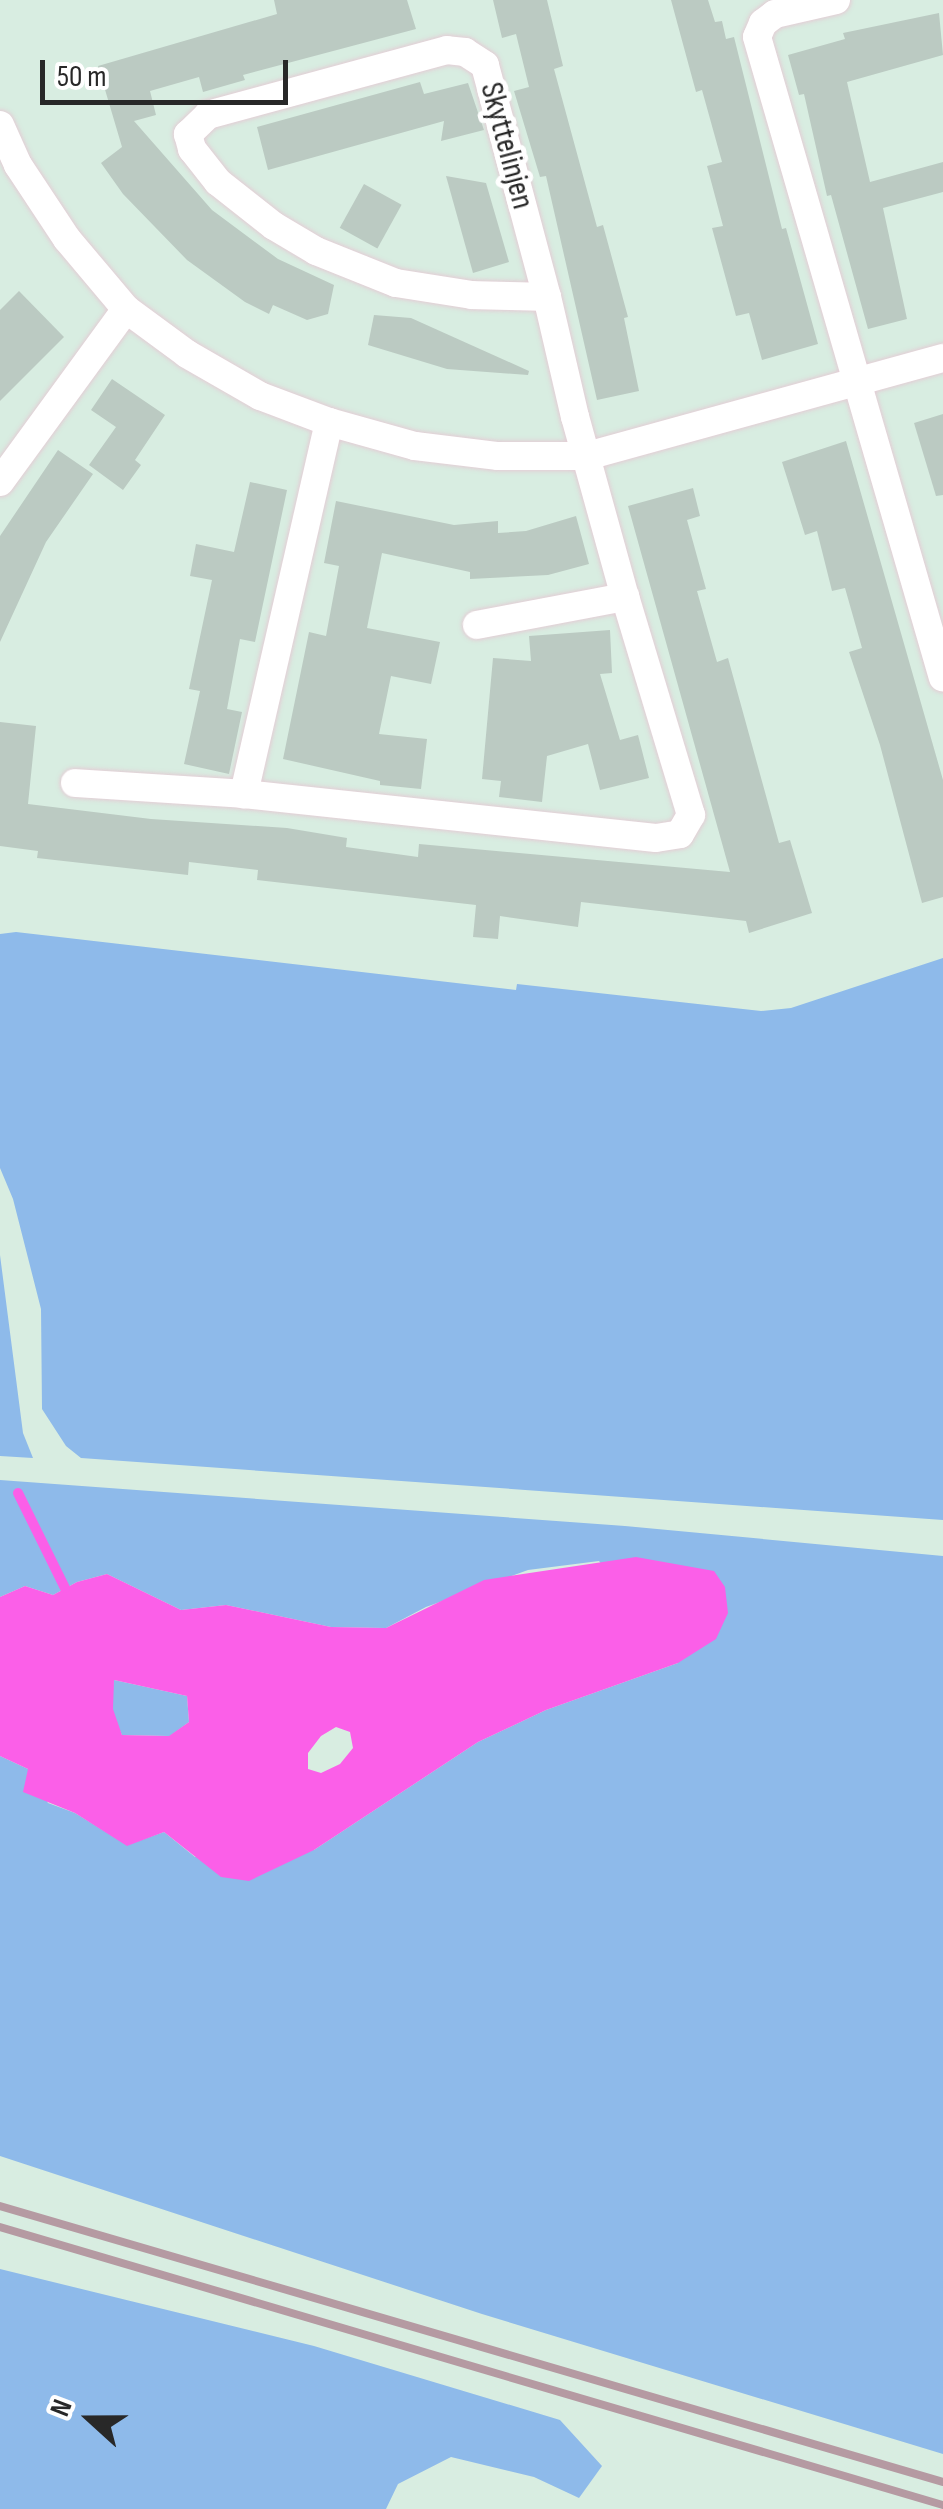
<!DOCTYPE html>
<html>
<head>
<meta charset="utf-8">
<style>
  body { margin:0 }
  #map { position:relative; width:943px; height:2509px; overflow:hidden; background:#d8ede1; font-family:"Sofia Sans Condensed",sans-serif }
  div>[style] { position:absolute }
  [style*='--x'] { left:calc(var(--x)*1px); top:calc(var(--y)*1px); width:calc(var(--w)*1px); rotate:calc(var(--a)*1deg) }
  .green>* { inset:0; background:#8ebaea }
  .water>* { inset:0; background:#fb5fe8 }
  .stream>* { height:10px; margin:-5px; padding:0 5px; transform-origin:5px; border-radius:5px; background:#fb5fe8 }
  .building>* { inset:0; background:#bbcac2; transform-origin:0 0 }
  .roads { filter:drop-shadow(0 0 2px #e3cdd5) drop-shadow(0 0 2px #e3cdd5) }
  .minor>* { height:28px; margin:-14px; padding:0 14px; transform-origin:14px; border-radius:14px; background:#fff }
  .rail>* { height:8px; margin:-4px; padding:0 4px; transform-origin:4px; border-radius:4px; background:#b59aa2 }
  span { translate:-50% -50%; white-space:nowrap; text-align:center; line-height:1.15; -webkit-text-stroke:10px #fff; paint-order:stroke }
  .street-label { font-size:32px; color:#282828 }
  .north { position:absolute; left:40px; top:2369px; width:100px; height:100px; -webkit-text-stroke:8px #fff; paint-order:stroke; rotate:291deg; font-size:28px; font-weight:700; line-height:40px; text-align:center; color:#282828 }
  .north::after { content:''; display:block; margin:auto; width:35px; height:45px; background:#282828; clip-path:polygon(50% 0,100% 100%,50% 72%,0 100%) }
  .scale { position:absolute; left:40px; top:60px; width:248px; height:45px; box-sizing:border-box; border:5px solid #282828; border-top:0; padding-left:12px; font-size:30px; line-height:35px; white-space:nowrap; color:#282828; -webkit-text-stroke:8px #fff; paint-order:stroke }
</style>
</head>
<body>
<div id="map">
  <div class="green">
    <i style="clip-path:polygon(16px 932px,516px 990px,517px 984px,761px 1011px,791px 1008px,943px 958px,943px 1520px,81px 1458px,66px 1446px,42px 1409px,41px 1309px,13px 1199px,0 1168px,0 934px)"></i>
    <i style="clip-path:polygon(0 1255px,23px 1433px,33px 1458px,0 1456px)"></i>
    <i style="clip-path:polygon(0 1480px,625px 1526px,943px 1556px,943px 2454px,482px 2314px,0 2156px,0 1756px,28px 1769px,48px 1803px,75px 1813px,127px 1845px,164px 1832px,195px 1857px,314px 1850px,478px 1742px,546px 1710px,678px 1663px,599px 1561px,528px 1570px,426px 1607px,386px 1628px,331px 1627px,226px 1605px,181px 1610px,107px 1574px,77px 1582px,53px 1595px,25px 1586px,0 1597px)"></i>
    <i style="clip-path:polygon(114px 1680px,187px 1696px,189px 1722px,170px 1736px,122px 1735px,109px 1708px)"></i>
    <i style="clip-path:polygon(0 2269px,314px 2346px,560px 2420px,602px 2466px,579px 2498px,534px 2477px,451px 2457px,398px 2484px,386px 2509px,0 2509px)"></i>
  </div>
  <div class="water">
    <i style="clip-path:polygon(evenodd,636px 1557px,714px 1571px,725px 1587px,728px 1613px,716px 1639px,678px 1663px,546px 1710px,478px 1742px,314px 1850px,249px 1881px,221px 1877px,164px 1832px,127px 1846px,75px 1813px,23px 1792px,28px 1769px,0 1756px,0 1597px,25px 1586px,53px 1595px,77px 1582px,107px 1574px,181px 1610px,226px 1605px,331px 1627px,386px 1628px,484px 1580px,636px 1557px,114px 1680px,187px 1696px,189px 1722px,169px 1736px,122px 1735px,113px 1709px,114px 1680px,636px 1557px,336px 1727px,350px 1732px,353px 1748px,340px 1764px,321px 1773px,308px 1769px,308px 1753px,321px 1736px,336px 1727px)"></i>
  </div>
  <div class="stream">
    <i style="--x:18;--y:1493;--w:106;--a:63.7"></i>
  </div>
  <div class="building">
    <i style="clip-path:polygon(274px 0,407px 0,416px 29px,243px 75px,245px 80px,203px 92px,199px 77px,150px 91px,156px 115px,134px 121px,212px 210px,278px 259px,334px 285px,328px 314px,307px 320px,273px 305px,269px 314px,245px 302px,187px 260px,123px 194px,101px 163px,122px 147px,98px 66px,277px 14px)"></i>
    <i style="clip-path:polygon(493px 0,547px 0,563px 66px,554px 69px,597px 227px,603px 225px,628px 317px,624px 318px,639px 391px,597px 400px,546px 176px,540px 177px,514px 91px,529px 87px,516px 34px,502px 38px)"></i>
    <i style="clip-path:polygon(671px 0,708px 0,715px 22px,722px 21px,726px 39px,734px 37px,782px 229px,786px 228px,818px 344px,762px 360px,749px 313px,736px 316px,712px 228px,723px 226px,707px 166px,722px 162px,702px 90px,696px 92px)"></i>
    <i style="clip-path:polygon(939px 13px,943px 55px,847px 82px,870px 182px,943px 162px,943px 192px,883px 208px,907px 319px,868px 329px,831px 195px,827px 196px,804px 94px,799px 95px,788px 55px,845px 39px,843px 33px)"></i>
    <i style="clip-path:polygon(420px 82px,424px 94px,468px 83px,484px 130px,441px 141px,444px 121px,268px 170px,257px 127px)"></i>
    <i style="clip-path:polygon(446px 176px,486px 183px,509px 262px,473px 273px)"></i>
    <i style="left:364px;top:184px;width:43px;height:50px;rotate:29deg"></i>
    <i style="clip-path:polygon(19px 291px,64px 337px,0 401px,0 310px)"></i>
    <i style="clip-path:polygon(374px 315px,411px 318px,529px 371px,528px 375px,447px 369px,368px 345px)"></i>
    <i style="clip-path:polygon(112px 379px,165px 415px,135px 460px,141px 465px,123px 490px,89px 465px,116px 427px,91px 410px)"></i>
    <i style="clip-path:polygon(943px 414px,943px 495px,936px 496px,914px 423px)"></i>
    <i style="clip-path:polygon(846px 441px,943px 780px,943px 897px,922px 903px,880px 745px,849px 652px,862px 648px,845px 588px,832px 591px,817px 531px,805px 535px,782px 462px)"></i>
    <i style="clip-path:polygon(58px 450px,93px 474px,46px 542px,0 642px,0 536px)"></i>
    <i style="clip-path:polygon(250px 482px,287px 490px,255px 642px,240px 639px,227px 709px,242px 712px,229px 774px,184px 764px,200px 691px,189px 689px,212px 580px,190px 576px,196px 544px,234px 552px)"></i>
    <i style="clip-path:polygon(693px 488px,700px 516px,687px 520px,706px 589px,697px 591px,717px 662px,728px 658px,779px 843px,790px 840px,812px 913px,749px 933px,746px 921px,581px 902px,578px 927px,500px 916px,498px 939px,473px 937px,476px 905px,257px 880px,258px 870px,189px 862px,188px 875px,37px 858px,38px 851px,0 846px,0 722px,36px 726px,28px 804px,151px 819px,287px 828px,347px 838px,346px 847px,418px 857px,419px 844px,730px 872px,628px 506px)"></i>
    <i style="clip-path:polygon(336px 501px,454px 525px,498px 521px,498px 533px,526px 531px,576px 516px,589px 564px,548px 575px,470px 579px,470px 572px,382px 553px,367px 628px,440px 642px,431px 684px,391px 676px,379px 734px,427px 739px,421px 789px,380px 785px,380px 781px,283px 759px,309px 632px,326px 636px,339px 566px,324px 563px)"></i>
    <i style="clip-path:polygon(610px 630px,612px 673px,600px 674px,620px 740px,638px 735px,649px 778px,600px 790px,588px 744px,547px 756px,542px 802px,499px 797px,501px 781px,482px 779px,493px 658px,531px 661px,529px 636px)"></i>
  </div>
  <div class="roads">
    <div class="minor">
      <i style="--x:836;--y:0;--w:63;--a:167.1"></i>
      <i style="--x:775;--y:14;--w:15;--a:143"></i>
      <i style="--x:763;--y:23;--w:15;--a:113"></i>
      <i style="--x:757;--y:37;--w:667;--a:73.82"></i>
      <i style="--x:0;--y:125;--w:44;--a:65.8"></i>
      <i style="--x:18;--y:165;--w:89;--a:56.5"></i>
      <i style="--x:67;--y:239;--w:92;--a:49.9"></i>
      <i style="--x:126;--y:309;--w:76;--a:36.4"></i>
      <i style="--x:187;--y:354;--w:84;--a:29.9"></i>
      <i style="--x:260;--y:396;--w:74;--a:20.6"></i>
      <i style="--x:329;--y:422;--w:89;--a:15.6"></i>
      <i style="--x:415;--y:446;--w:84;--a:6.9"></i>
      <i style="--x:498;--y:456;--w:89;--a:0"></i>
      <i style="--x:587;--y:456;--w:369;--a:-15.4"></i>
      <i style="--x:329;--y:422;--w:382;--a:102.9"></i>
      <i style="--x:244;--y:794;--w:414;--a:6.1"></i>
      <i style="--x:656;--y:838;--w:24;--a:-9"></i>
      <i style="--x:680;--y:834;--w:22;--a:-60"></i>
      <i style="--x:691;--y:815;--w:228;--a:-106.8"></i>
      <i style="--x:625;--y:597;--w:187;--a:-105.5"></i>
      <i style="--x:575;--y:417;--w:123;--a:-103.1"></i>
      <i style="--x:547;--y:297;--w:240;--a:-105"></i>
      <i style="--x:485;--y:65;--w:24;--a:-147"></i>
      <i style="--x:465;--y:52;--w:18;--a:-174"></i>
      <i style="--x:447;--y:50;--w:248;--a:164.8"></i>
      <i style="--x:208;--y:115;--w:28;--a:136"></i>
      <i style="--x:188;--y:134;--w:16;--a:75"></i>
      <i style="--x:192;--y:149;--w:42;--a:51.8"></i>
      <i style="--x:218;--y:182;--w:71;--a:38.2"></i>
      <i style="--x:274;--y:226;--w:49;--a:30.8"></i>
      <i style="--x:316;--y:251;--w:86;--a:21.8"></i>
      <i style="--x:396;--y:283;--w:77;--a:9"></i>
      <i style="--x:472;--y:295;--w:75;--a:1.5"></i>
      <i style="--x:0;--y:482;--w:214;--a:-53.9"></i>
      <i style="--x:477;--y:625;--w:151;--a:-10.7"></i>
      <i style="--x:75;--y:783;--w:169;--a:3.7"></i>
    </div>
  </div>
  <div class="rail">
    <i style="--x:0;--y:2206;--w:983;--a:16.31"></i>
    <i style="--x:0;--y:2227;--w:983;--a:16.43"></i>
  </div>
  <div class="street-label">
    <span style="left:506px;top:146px;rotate:75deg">Skyttelinjen</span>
  </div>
  <div class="north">N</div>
  <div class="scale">50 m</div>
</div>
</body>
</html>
